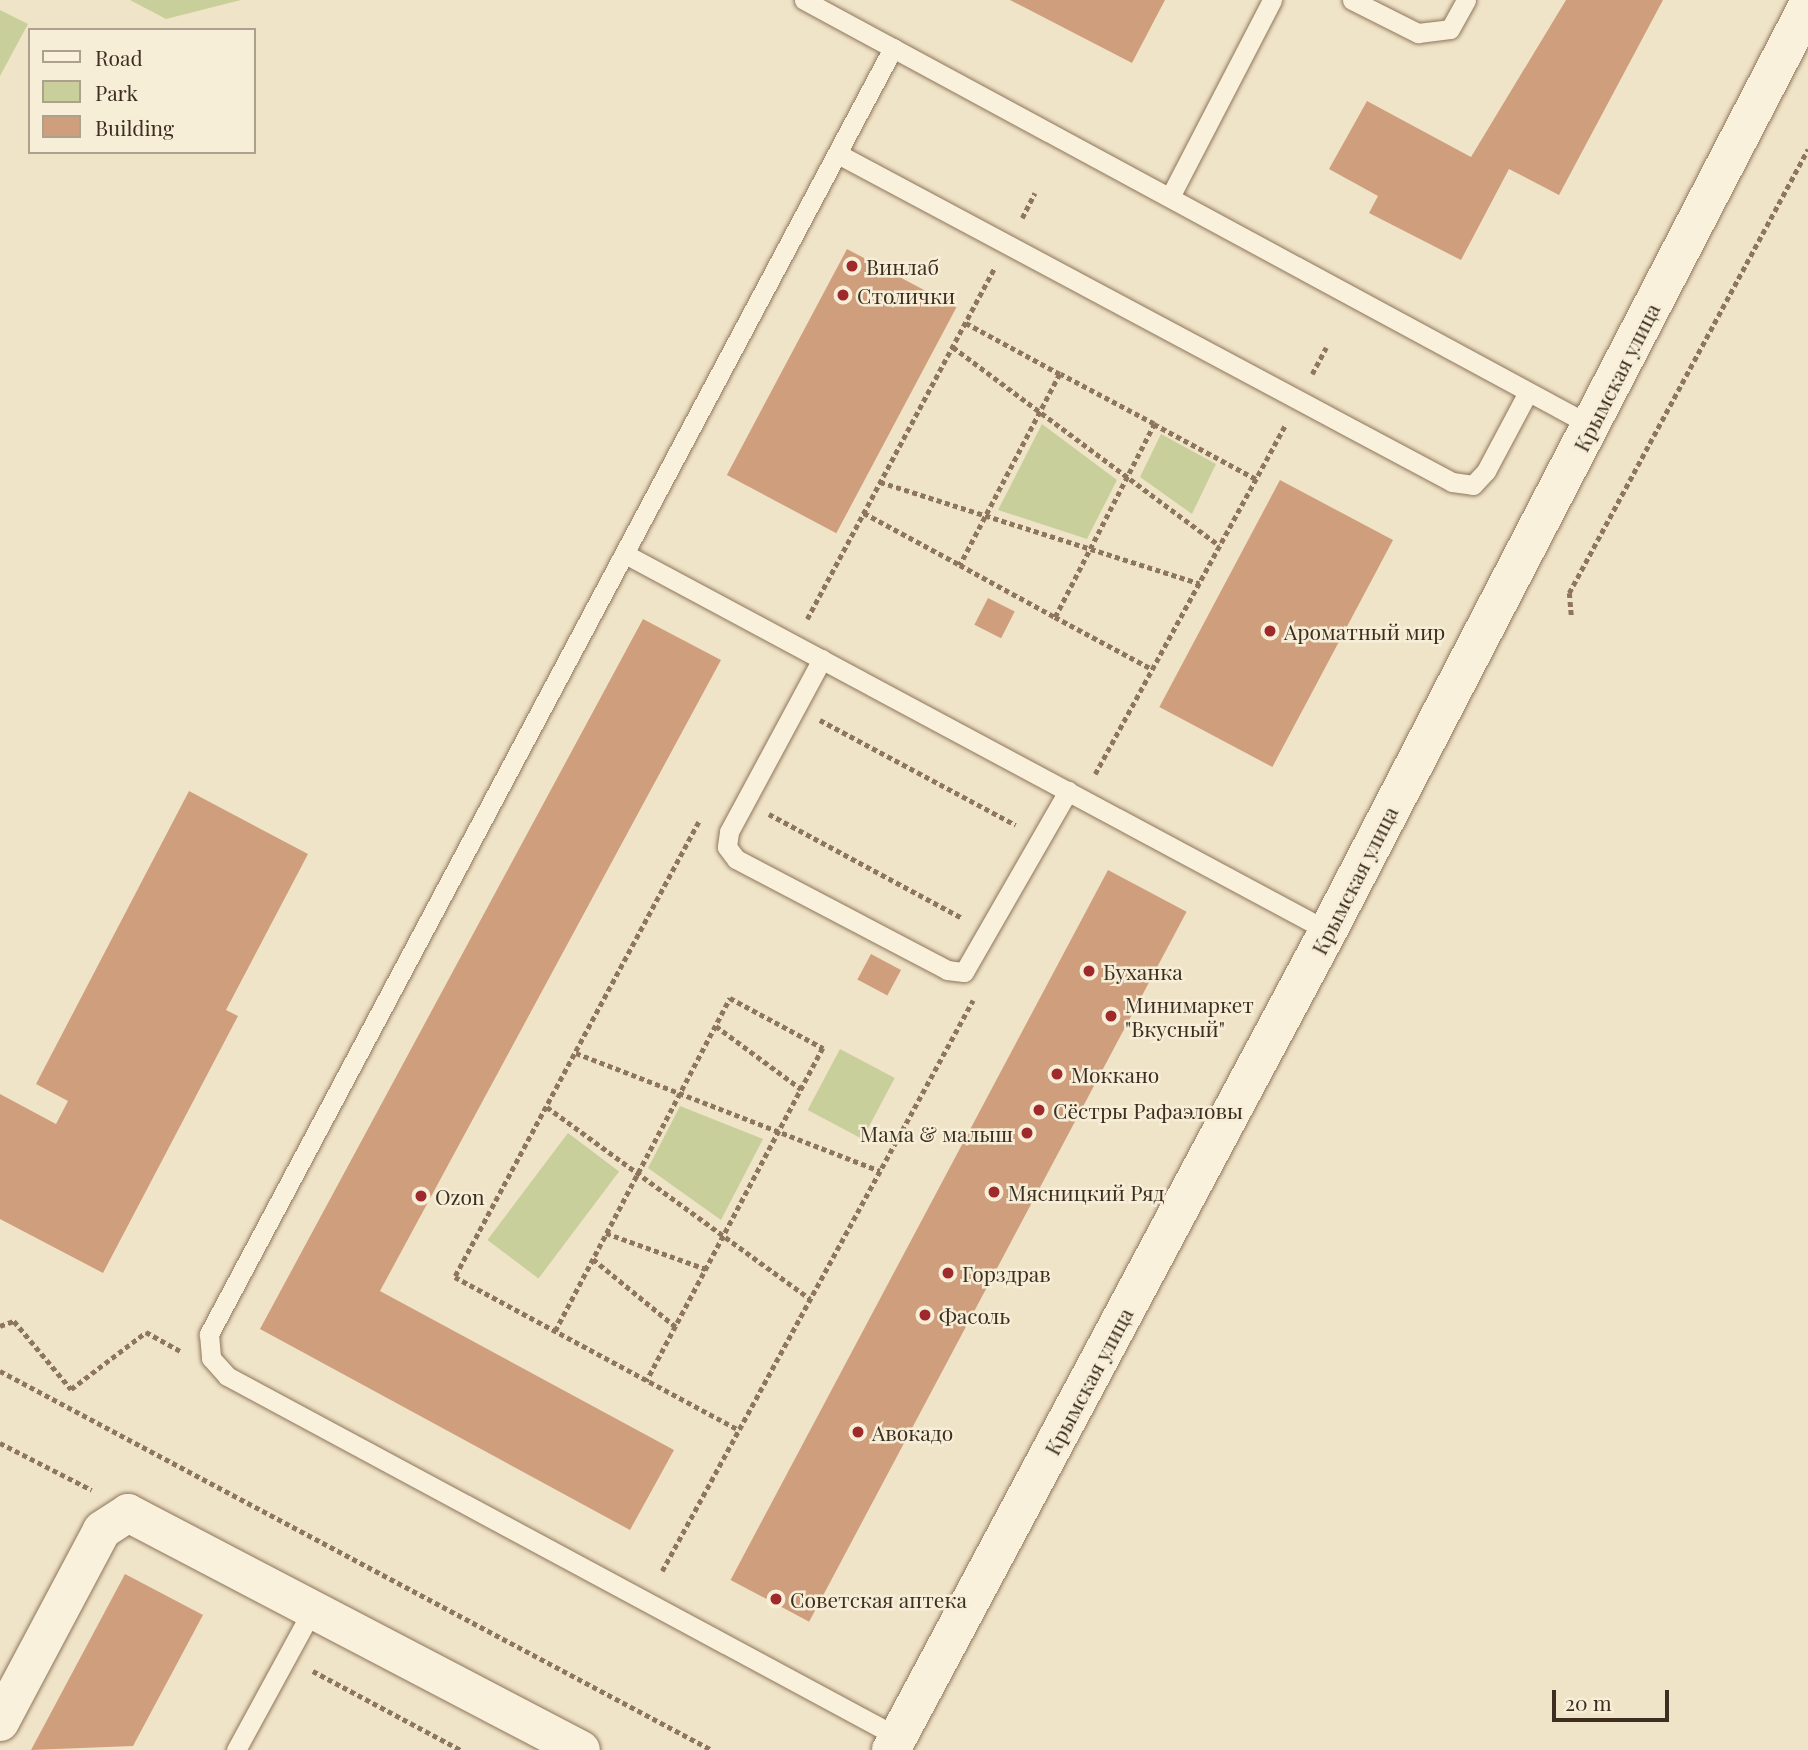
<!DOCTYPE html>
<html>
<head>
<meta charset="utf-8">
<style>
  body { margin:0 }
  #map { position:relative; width:1808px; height:1750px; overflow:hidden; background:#f0e4c8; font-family:"Playfair Display",serif }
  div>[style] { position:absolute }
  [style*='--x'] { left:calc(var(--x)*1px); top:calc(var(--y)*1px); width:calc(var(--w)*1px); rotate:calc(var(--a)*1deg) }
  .green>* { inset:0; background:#c9cf9b; transform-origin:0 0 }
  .building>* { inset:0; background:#cf9f7d; transform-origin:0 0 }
  .path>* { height:4.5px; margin-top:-2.25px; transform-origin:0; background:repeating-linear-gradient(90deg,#8d765c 0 5px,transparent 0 8.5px) }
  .roads { filter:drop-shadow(0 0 2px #8d765c) drop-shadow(0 0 2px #8d765c) }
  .service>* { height:19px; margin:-9.5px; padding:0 9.5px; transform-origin:9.5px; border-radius:9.5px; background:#faf1dc }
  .minor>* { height:38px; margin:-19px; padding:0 19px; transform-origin:19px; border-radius:19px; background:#faf1dc }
  .tertiary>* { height:38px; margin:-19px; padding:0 19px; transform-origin:19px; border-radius:19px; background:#faf1dc }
  .dots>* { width:19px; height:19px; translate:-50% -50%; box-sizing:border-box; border:4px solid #f7eed8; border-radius:50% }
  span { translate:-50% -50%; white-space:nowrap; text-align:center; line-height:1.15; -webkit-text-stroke:5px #f7eed8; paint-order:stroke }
  .poi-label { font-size:21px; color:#3d2e20 }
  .left { translate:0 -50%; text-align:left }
  .right { translate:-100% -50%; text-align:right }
  .street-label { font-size:21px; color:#3d2e20 }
  .legend { position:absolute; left:28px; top:28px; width:228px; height:126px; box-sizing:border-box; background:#f7eed8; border:2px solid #ada18e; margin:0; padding:9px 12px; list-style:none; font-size:21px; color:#3d2e20 }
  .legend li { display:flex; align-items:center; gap:14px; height:35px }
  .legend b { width:35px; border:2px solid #ada18e }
  .scale { position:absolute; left:1552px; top:1690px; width:117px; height:32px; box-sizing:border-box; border:4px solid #3d2e20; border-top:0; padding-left:9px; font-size:21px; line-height:24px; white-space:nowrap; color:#3d2e20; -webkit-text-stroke:5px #f7eed8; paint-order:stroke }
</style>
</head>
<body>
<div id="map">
  <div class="green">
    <i style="clip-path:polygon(130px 0,241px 0,166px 19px)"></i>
    <i style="clip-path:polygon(0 10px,28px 24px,0 76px)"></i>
    <i style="clip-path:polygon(1042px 424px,1117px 480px,1087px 539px,998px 510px)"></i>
    <i style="clip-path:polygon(1161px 434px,1216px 464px,1192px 514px,1140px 477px)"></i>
    <i style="left:840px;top:1049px;width:62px;height:69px;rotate:28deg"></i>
    <i style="clip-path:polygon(680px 1106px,763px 1139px,721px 1220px,648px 1168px)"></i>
    <i style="left:568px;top:1133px;width:64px;height:134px;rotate:37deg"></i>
  </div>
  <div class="building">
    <i style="clip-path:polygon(1010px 0,1165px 0,1132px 63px)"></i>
    <i style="clip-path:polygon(1566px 0,1663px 0,1559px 195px,1509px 169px,1461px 260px,1369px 213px,1378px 196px,1329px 169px,1367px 101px,1471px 157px)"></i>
    <i style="left:847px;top:249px;width:124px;height:256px;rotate:28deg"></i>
    <i style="left:1280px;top:480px;width:128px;height:257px;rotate:28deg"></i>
    <i style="left:988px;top:598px;width:30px;height:30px;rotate:27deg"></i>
    <i style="clip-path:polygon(643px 619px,721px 660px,380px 1291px,674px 1450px,630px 1530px,260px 1329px)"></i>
    <i style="clip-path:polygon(189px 791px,308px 854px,226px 1010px,238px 1016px,103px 1273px,0 1219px,0 1094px,56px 1124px,68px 1101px,36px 1084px)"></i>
    <i style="left:1108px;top:870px;width:89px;height:804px;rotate:28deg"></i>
    <i style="left:871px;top:954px;width:34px;height:29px;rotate:28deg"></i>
    <i style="clip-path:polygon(125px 1574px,203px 1615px,133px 1746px,31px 1750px)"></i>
  </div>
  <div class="path">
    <i style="--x:1022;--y:218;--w:28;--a:-63"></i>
    <i style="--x:966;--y:323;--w:107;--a:28.5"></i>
    <i style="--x:953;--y:347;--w:332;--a:36.7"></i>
    <i style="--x:1312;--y:374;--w:30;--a:-62"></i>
    <i style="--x:1154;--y:424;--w:116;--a:28.3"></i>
    <i style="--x:880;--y:482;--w:335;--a:17.6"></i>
    <i style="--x:864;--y:513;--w:109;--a:28.4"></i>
    <i style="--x:1571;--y:615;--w:22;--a:-95"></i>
    <i style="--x:1569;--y:593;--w:504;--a:-61.71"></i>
    <i style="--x:1055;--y:617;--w:217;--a:-62.8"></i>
    <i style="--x:1154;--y:424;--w:106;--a:-152"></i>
    <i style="--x:1060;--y:374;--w:216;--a:117.6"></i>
    <i style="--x:960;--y:565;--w:108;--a:28.7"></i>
    <i style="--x:1055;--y:617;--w:110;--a:28.2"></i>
    <i style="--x:807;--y:619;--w:397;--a:-61.9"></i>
    <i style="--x:820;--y:720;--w:222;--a:28.2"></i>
    <i style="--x:1095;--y:774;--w:397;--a:-61.4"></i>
    <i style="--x:769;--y:814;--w:219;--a:28.3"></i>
    <i style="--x:699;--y:822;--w:516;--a:118.2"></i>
    <i style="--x:455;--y:1277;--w:323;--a:28.3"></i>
    <i style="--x:716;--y:1026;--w:106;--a:36.5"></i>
    <i style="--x:576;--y:1053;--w:326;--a:21.2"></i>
    <i style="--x:547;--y:1107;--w:326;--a:36.1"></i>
    <i style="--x:606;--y:1233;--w:106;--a:19.8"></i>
    <i style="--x:593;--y:1259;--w:107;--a:39.3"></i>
    <i style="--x:0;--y:1326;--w:15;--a:-20"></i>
    <i style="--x:14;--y:1321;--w:89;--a:50"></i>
    <i style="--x:71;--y:1389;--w:94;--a:-37.2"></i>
    <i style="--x:146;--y:1332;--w:39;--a:29"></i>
    <i style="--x:555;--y:1331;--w:376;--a:-62.3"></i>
    <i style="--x:730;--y:998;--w:106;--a:28.3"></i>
    <i style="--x:823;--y:1048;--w:377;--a:117.9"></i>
    <i style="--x:0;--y:1371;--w:807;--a:28.03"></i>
    <i style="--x:0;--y:1443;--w:103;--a:27.1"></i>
    <i style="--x:662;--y:1571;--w:650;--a:-61.42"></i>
    <i style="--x:313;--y:1671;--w:168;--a:28.1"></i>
  </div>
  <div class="roads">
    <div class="service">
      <i style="--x:804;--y:0;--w:894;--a:28.4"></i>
      <i style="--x:1352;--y:0;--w:74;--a:26.6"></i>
      <i style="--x:1418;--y:33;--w:32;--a:-7"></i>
      <i style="--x:1450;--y:29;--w:33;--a:-61"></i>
      <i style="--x:893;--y:48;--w:1457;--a:118.01"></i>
      <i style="--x:209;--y:1334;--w:24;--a:85"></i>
      <i style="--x:211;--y:1358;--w:24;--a:48"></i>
      <i style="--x:227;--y:1376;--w:762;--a:28.28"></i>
      <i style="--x:838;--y:154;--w:696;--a:28.11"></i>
      <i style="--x:1452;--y:482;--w:21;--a:8"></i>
      <i style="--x:1473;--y:485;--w:19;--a:-47"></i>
      <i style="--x:1486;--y:471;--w:89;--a:-62"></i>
      <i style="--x:1170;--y:197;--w:222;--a:-62.6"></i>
      <i style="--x:625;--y:554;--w:798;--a:28.2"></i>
      <i style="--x:822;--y:659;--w:196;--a:118.3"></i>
      <i style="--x:729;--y:832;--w:15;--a:98"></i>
      <i style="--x:727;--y:847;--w:15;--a:53"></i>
      <i style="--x:736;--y:859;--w:238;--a:27.7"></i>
      <i style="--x:947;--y:970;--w:17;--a:7"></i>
      <i style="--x:964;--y:972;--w:209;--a:-60.1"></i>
      <i style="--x:236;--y:1750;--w:163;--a:-61.4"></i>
    </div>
    <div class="minor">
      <i style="--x:0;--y:1722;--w:217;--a:-62"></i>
      <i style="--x:102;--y:1530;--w:31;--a:-33"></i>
      <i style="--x:128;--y:1513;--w:511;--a:27.62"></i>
    </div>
    <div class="tertiary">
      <i style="--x:891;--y:1750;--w:928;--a:-61.92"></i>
      <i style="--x:1328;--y:931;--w:1043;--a:-62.6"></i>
    </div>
  </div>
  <div class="dots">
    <i style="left:852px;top:266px;background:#9e2a2b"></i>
    <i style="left:843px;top:295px;background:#9e2a2b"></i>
    <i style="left:1270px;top:631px;background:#9e2a2b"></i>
    <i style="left:1089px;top:971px;background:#9e2a2b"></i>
    <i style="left:1111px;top:1016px;background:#9e2a2b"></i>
    <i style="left:1057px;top:1074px;background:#9e2a2b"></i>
    <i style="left:1039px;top:1110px;background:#9e2a2b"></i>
    <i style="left:1027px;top:1133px;background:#9e2a2b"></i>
    <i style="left:994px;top:1192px;background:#9e2a2b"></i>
    <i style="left:421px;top:1196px;background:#9e2a2b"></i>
    <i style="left:948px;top:1273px;background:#9e2a2b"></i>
    <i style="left:925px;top:1315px;background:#9e2a2b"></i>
    <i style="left:858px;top:1432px;background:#9e2a2b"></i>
    <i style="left:776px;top:1599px;background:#9e2a2b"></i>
  </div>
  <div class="poi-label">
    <span class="left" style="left:866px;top:266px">Винлаб</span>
    <span class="left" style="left:857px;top:295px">Столички</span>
    <span class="left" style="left:1284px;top:631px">Ароматный мир</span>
    <span class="left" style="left:1103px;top:971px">Буханка</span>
    <span class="left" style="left:1125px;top:1016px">Минимаркет<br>"Вкусный"</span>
    <span class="left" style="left:1071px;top:1074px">Моккано</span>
    <span class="left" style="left:1053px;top:1110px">Сёстры Рафаэловы</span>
    <span class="right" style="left:1013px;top:1133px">Мама &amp; малыш</span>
    <span class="left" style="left:1008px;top:1192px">Мясницкий Ряд</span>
    <span class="left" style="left:435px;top:1196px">Ozon</span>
    <span class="left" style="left:962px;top:1273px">Горздрав</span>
    <span class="left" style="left:939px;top:1315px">Фасоль</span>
    <span class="left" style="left:872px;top:1432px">Авокадо</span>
    <span class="left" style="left:790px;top:1599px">Советская аптека</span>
  </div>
  <div class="street-label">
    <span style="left:1616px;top:377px;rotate:-63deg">Крымская улица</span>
    <span style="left:1354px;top:880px;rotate:-63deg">Крымская улица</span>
    <span style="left:1088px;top:1381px;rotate:-62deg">Крымская улица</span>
  </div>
  <ul class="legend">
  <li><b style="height:9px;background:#faf1dc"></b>Road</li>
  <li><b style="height:19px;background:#c9cf9b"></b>Park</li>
  <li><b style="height:19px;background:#cf9f7d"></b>Building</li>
  </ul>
  <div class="scale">20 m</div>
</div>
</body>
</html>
